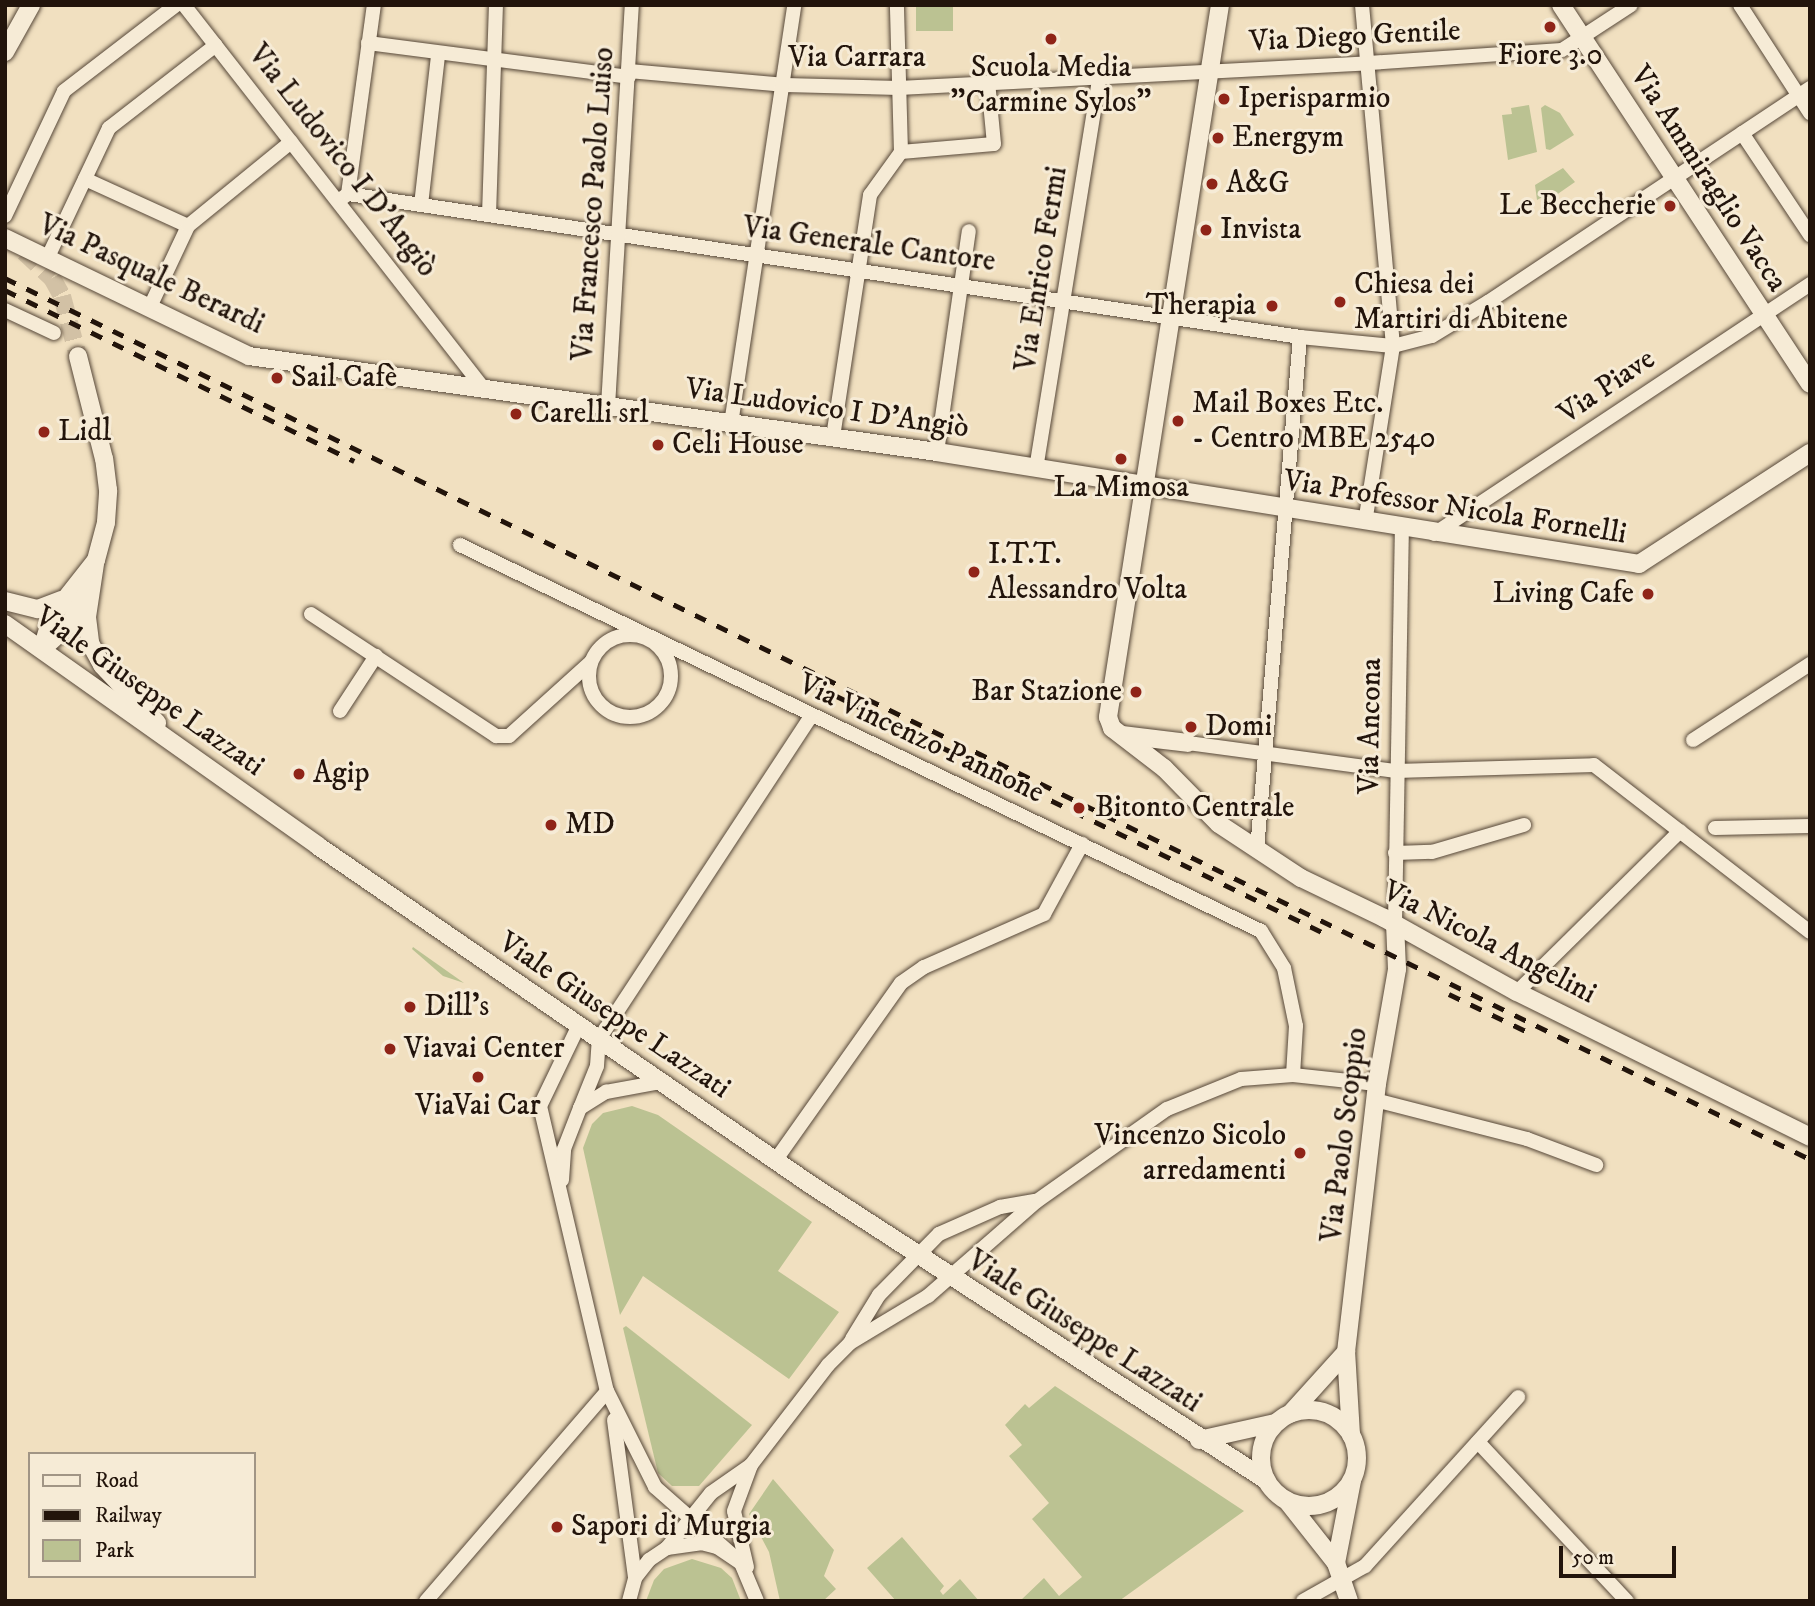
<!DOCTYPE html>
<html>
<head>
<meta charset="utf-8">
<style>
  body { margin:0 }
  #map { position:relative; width:1815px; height:1606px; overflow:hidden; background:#f1e0c0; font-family:"IM FELL DW Pica",serif }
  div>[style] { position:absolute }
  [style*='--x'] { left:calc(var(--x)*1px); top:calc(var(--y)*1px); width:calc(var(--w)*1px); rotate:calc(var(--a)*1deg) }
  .green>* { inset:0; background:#bbc292; transform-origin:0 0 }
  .tertiary-tunnel>* { height:18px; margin-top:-9px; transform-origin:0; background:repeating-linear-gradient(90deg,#d2c1a5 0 18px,transparent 0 27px) }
  .roads { filter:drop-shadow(0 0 2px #564738) drop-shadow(0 0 2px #564738) }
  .minor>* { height:14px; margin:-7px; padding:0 7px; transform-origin:7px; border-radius:7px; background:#f6ebd6 }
  .minor>.ring { margin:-7px; padding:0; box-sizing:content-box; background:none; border:14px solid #f6ebd6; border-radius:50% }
  .tertiary>* { height:18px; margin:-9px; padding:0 9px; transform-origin:9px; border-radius:9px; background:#f6ebd6 }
  .tertiary>.ring { margin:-9px; padding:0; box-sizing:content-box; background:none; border:18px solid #f6ebd6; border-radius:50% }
  .rail>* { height:4.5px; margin-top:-2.25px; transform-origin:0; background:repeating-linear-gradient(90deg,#22140b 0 12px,transparent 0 24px) }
  .dots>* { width:19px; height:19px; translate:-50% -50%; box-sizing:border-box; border:4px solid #f6ebd6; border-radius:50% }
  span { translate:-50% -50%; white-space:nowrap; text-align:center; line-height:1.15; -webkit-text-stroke:6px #f6ebd6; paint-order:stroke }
  .street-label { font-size:30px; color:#22140b }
  .poi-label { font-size:30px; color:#22140b }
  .left { translate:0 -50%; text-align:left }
  .right { translate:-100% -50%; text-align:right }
  .frame { position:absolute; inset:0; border:7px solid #22140b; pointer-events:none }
  .legend { position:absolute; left:28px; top:1452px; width:228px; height:126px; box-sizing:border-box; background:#f6ebd6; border:2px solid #a19585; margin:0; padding:9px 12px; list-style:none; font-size:21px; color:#22140b }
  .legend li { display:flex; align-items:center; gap:14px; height:35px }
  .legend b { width:35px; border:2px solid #a19585 }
  .scale { position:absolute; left:1559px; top:1546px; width:117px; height:32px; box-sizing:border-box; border:4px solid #22140b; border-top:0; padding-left:9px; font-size:21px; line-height:24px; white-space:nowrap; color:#22140b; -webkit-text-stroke:5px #f6ebd6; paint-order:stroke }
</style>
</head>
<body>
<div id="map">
  <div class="green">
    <i style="left:916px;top:5px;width:37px;height:26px"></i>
    <i style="clip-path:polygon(1529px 105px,1537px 152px,1508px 160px,1502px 115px,1512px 114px,1511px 108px)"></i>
    <i style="clip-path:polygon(1545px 105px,1560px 113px,1574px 135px,1550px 150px,1546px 149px,1541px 108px)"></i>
    <i style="clip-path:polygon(1563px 168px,1575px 182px,1549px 200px,1546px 195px,1537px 200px,1535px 185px)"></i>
    <i style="clip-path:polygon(412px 949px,413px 947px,464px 983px,443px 976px)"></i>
    <i style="clip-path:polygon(632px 1106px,658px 1115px,812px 1222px,778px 1271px,839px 1312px,789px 1379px,643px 1276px,620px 1315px,583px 1148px,592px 1124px,603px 1113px)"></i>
    <i style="clip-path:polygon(626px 1326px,752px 1425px,699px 1486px,672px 1486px,658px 1473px,623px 1328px)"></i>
    <i style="clip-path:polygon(1055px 1386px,1244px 1511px,1119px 1601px,1020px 1601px,1044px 1578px,1059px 1596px,1082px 1577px,1032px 1519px,1049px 1503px,1009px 1456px,1022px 1445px,1005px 1425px,1025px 1404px,1029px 1408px)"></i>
    <i style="clip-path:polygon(773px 1479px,834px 1550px,824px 1576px,836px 1589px,823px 1601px,780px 1601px,769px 1552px,749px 1514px)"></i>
    <i style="clip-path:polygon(902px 1537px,944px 1586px,940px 1591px,943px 1595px,960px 1579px,979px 1601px,896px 1601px,867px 1568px)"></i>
    <i style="clip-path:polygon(692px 1559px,721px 1568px,732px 1578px,741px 1601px,646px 1601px,654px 1580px,664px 1569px)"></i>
  </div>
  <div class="tertiary-tunnel">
    <i style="--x:24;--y:252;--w:38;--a:43"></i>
    <i style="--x:52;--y:278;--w:21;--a:61"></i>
    <i style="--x:62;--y:296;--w:62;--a:75.1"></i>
  </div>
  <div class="roads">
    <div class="minor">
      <i style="--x:184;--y:5;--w:486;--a:52"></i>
      <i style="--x:1362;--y:5;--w:342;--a:84.8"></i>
      <i style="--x:1393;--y:346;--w:178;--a:99"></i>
      <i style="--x:1740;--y:5;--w:129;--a:57.1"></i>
      <i style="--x:368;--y:43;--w:263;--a:7.4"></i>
      <i style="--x:629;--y:71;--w:157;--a:5.1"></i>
      <i style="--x:785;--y:85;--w:114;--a:1.5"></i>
      <i style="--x:899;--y:88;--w:471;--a:-3"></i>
      <i style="--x:1369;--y:63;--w:193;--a:-3.9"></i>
      <i style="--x:1562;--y:50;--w:82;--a:-33.1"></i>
      <i style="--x:1742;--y:133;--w:123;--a:56.3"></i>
      <i style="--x:901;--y:152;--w:93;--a:-4.9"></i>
      <i style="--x:994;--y:144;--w:62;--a:-95.5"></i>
      <i style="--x:85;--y:179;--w:113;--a:24.5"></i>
      <i style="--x:348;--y:194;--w:191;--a:-82.2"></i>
      <i style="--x:338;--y:201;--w:12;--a:-35"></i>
      <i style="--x:348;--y:194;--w:963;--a:8.54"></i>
      <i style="--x:1300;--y:337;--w:93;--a:5.5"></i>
      <i style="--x:1393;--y:346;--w:40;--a:-14.4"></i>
      <i style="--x:1432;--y:336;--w:66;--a:-31.3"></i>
      <i style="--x:1488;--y:302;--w:387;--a:-33.6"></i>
      <i style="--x:421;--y:205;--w:151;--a:-83.5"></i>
      <i style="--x:489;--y:215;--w:210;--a:-88.1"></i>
      <i style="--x:5;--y:216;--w:138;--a:-64.7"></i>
      <i style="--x:64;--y:91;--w:141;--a:-37.5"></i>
      <i style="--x:47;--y:259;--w:145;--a:-64.7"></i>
      <i style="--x:109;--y:128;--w:135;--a:-37.8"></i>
      <i style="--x:149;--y:309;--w:92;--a:-64.8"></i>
      <i style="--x:188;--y:226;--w:133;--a:-39.2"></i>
      <i style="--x:5;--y:310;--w:54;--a:25.1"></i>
      <i style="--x:608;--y:406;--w:402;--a:-86.6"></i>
      <i style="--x:731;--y:424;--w:424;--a:-81.4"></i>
      <i style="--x:833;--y:437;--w:245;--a:-81.3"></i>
      <i style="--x:870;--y:195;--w:53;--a:-54.2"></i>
      <i style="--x:901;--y:152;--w:147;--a:-91.6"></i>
      <i style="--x:937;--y:452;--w:223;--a:-81.8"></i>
      <i style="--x:1036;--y:469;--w:398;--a:-80.8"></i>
      <i style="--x:1434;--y:534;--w:452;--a:-33.6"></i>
      <i style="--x:460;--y:545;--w:889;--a:25.73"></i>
      <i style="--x:1261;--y:931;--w:44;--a:58.1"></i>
      <i style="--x:1284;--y:968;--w:59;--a:78.3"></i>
      <i style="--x:1296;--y:1026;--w:49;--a:93.5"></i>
      <i style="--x:311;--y:614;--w:222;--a:33.4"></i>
      <i style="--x:496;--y:736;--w:13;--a:0"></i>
      <i style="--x:509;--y:736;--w:110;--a:-42.1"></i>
      <i class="ring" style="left:589px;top:635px;width:68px;height:68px"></i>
      <i style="--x:340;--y:711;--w:66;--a:-56.8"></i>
      <i style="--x:1693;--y:740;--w:140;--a:-33"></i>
      <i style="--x:1188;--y:743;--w:210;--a:7.7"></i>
      <i style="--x:1396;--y:771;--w:198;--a:-1.7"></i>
      <i style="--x:1594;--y:765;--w:273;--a:37.7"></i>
      <i style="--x:1715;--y:828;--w:95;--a:-1.2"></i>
      <i style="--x:1257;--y:850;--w:515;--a:-85.21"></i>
      <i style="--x:1395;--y:853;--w:37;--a:-2"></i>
      <i style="--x:1432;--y:852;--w:96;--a:-16.4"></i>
      <i style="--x:1395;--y:924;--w:395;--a:-89"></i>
      <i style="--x:1517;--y:992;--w:229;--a:-44.6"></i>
      <i style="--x:579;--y:1025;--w:90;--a:115.7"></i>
      <i style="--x:540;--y:1106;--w:293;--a:76.8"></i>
      <i style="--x:607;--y:1391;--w:107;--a:63.4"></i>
      <i style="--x:655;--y:1487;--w:103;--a:41.4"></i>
      <i style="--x:1375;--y:1100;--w:157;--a:14.4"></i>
      <i style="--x:1527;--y:1139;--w:74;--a:20.6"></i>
      <i style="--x:580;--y:1108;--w:45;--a:-68"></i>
      <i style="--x:597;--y:1066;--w:27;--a:-86"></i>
      <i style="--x:599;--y:1039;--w:386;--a:-56.7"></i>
      <i style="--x:775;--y:1161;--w:218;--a:-54.7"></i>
      <i style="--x:901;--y:983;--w:28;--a:-35"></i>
      <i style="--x:924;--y:967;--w:131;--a:-23.8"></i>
      <i style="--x:1044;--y:914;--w:80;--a:-61.5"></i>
      <i style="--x:562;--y:1180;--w:31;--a:-86"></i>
      <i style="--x:564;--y:1149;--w:44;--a:-68.7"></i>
      <i style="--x:580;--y:1108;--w:31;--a:-32"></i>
      <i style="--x:606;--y:1092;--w:56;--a:-10.3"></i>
      <i style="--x:852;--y:1339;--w:52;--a:-58.5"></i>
      <i style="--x:879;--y:1295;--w:86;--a:-45.5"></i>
      <i style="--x:939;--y:1234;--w:67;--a:-23.9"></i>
      <i style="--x:1000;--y:1207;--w:35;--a:-10"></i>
      <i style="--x:614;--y:1420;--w:159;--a:82.4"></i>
      <i style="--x:1478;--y:1442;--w:218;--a:46.9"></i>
      <i style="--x:667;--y:1548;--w:70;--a:-51.3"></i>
      <i style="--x:711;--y:1493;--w:49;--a:-35"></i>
      <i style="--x:751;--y:1465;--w:126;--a:-52.4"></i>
      <i style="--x:828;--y:1365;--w:31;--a:-45"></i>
      <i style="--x:850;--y:1343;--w:91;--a:-31.1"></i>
      <i style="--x:928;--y:1296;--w:145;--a:-41.1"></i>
      <i style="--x:1037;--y:1201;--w:159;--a:-35.3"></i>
      <i style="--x:1167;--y:1109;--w:80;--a:-22.1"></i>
      <i style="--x:1241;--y:1079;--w:52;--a:-4.4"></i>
      <i style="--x:1293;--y:1075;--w:84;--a:6.1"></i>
      <i style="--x:747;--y:1567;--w:57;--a:-103.1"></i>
      <i style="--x:734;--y:1511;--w:49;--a:-69.7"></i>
      <i style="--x:426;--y:1601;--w:277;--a:-49.2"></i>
      <i style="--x:629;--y:1601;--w:24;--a:-75"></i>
      <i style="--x:635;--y:1578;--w:23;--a:-52"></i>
      <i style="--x:649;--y:1560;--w:22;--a:-34"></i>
      <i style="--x:667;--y:1548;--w:34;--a:-8"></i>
      <i style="--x:701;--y:1543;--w:16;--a:14"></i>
      <i style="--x:717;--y:1547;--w:29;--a:34"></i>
      <i style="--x:741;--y:1563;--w:41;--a:67.2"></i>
      <i style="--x:1303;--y:1601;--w:71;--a:-29.4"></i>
      <i style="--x:1365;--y:1566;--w:228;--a:-47.8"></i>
    </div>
    <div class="tertiary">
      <i style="--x:1220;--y:5;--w:721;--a:98.94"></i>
      <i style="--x:1108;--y:717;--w:12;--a:70"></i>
      <i style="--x:1112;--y:728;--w:66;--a:37.6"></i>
      <i style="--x:1164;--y:768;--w:78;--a:45.5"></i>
      <i style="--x:1219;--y:824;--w:98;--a:33.4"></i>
      <i style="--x:1301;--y:878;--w:92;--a:25.7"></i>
      <i style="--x:1384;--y:918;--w:152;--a:29.1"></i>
      <i style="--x:1517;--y:992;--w:327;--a:26.3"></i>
      <i style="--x:1561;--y:5;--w:453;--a:56.7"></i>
      <i style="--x:5;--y:52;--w:54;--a:-61"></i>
      <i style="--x:5;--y:238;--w:271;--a:25.8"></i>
      <i style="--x:249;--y:356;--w:695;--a:7.94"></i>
      <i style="--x:937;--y:452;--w:711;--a:9.06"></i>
      <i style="--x:1639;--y:564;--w:204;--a:-33"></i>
      <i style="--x:95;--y:564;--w:54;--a:98.6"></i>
      <i style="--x:87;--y:617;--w:26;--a:83"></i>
      <i style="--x:90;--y:643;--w:25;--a:61"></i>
      <i style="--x:102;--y:665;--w:80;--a:46.5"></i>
      <i style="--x:5;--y:601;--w:34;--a:14"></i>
      <i style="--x:38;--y:609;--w:26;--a:-21"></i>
      <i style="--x:5;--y:624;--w:384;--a:35.3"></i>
      <i style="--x:318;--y:846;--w:598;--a:34.51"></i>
      <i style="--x:811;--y:1185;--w:542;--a:32.96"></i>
      <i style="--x:42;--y:649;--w:34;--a:-73"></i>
      <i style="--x:52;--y:616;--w:71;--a:-51.8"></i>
      <i style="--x:96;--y:560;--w:39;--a:-75"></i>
      <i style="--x:106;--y:522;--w:32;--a:-86"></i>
      <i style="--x:108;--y:490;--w:31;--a:-97"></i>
      <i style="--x:104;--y:459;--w:106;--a:-104.2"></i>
      <i style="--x:42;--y:649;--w:36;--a:-42"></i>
      <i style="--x:69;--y:625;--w:32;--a:-62"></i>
      <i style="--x:1122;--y:735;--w:66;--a:6.9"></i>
      <i class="ring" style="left:1261px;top:1410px;width:78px;height:78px"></i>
      <i style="--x:1290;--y:1414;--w:84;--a:-47.9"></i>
      <i style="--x:1351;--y:1435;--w:83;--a:-93.4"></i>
      <i style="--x:1346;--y:1352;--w:270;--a:-83.4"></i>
      <i style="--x:1377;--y:1084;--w:117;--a:-80.1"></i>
      <i style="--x:1397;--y:969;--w:45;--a:-92.5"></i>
      <i style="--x:1199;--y:1440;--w:78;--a:-12.6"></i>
      <i style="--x:1287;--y:1501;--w:79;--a:51.7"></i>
      <i style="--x:1336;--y:1563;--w:40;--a:71.1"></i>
      <i style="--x:1336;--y:1563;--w:84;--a:-79"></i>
    </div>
  </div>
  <div class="rail">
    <i style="--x:5;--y:278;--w:2009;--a:26.02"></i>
    <i style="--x:5;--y:290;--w:389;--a:26.1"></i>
    <i style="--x:814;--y:685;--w:574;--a:25.94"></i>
    <i style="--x:1449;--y:994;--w:88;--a:25.7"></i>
  </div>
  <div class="dots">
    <i style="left:1550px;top:27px;background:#8f2418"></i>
    <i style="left:1051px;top:39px;background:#8f2418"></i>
    <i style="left:1224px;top:99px;background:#8f2418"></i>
    <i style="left:1218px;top:138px;background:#8f2418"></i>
    <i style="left:1212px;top:184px;background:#8f2418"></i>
    <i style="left:1670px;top:206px;background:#8f2418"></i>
    <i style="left:1206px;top:230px;background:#8f2418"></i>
    <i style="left:1340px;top:302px;background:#8f2418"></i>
    <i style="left:1272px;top:306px;background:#8f2418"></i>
    <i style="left:277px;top:378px;background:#8f2418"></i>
    <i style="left:516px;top:414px;background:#8f2418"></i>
    <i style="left:1178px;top:421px;background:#8f2418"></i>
    <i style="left:44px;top:432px;background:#8f2418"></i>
    <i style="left:658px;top:445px;background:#8f2418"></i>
    <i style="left:1121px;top:459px;background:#8f2418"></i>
    <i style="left:974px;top:572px;background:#8f2418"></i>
    <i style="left:1648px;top:594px;background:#8f2418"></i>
    <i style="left:1136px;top:692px;background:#8f2418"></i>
    <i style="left:1191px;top:727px;background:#8f2418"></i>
    <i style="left:299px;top:774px;background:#8f2418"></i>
    <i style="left:1079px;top:808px;background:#8f2418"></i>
    <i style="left:551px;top:825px;background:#8f2418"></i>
    <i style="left:410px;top:1007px;background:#8f2418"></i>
    <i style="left:390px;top:1049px;background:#8f2418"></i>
    <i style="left:478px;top:1077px;background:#8f2418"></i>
    <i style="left:1300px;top:1153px;background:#8f2418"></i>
    <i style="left:557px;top:1527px;background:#8f2418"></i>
  </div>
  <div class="street-label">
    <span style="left:1355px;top:37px;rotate:-3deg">Via Diego Gentile</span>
    <span style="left:857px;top:58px">Via Carrara</span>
    <span style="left:342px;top:161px;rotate:52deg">Via Ludovico I D'Angiò</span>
    <span style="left:1708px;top:179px;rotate:57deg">Via Ammiraglio Vacca</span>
    <span style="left:594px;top:204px;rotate:-86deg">Via Francesco Paolo Luiso</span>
    <span style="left:869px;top:245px;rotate:8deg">Via Generale Cantore</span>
    <span style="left:1042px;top:269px;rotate:-81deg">Via Enrico Fermi</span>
    <span style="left:151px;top:275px;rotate:25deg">Via Pasquale Berardi</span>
    <span style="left:1607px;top:387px;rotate:-34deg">Via Piave</span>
    <span style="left:827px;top:409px;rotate:8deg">Via Ludovico I D'Angiò</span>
    <span style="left:1455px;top:508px;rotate:9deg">Via Professor Nicola Fornelli</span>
    <span style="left:149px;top:692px;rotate:35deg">Viale Giuseppe Lazzati</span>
    <span style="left:1371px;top:726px;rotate:-89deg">Via Ancona</span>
    <span style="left:921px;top:739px;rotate:25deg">Via Vincenzo Pannone</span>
    <span style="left:1489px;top:943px;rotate:27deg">Via Nicola Angelini</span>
    <span style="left:614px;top:1016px;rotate:34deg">Viale Giuseppe Lazzati</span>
    <span style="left:1345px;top:1135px;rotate:-83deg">Via Paolo Scoppio</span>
    <span style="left:1084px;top:1332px;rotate:33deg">Viale Giuseppe Lazzati</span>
  </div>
  <div class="poi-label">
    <span style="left:1550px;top:56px">Fiore 3.0</span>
    <span style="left:1051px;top:85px">Scuola Media<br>"Carmine Sylos"</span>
    <span class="left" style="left:1238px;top:99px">Iperisparmio</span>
    <span class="left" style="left:1232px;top:138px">Energym</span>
    <span class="left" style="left:1226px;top:184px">A&amp;G</span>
    <span class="right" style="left:1656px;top:206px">Le Beccherie</span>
    <span class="left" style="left:1220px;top:230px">Invista</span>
    <span class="left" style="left:1354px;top:302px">Chiesa dei<br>Martiri di Abitene</span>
    <span class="right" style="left:1256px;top:306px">Therapia</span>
    <span class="left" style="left:291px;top:378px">Sail Cafè</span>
    <span class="left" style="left:1192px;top:421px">Mail Boxes Etc.<br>- Centro MBE 2540</span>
    <span class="left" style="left:530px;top:414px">Carelli srl</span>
    <span class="left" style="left:58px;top:432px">Lidl</span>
    <span class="left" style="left:672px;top:445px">Celi House</span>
    <span style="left:1121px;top:488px">La Mimosa</span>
    <span class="left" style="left:988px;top:572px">I.T.T.<br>Alessandro Volta</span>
    <span class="right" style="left:1634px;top:594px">Living Cafe</span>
    <span class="right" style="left:1122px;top:692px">Bar Stazione</span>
    <span class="left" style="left:1205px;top:727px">Domi</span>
    <span class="left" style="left:313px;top:774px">Agip</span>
    <span class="left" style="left:1095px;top:808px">Bitonto Centrale</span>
    <span class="left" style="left:565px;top:825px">MD</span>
    <span class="left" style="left:424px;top:1007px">Dill's</span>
    <span class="left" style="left:404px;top:1049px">Viavai Center</span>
    <span style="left:478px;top:1106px">ViaVai Car</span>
    <span class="right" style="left:1286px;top:1153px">Vincenzo Sicolo<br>arredamenti</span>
    <span class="left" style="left:571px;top:1527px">Sapori di Murgia</span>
  </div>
  <div class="frame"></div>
  <ul class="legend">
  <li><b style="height:9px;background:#f6ebd6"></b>Road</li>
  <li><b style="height:9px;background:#22140b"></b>Railway</li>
  <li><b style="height:19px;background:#bbc292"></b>Park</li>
  </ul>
  <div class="scale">50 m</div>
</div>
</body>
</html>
